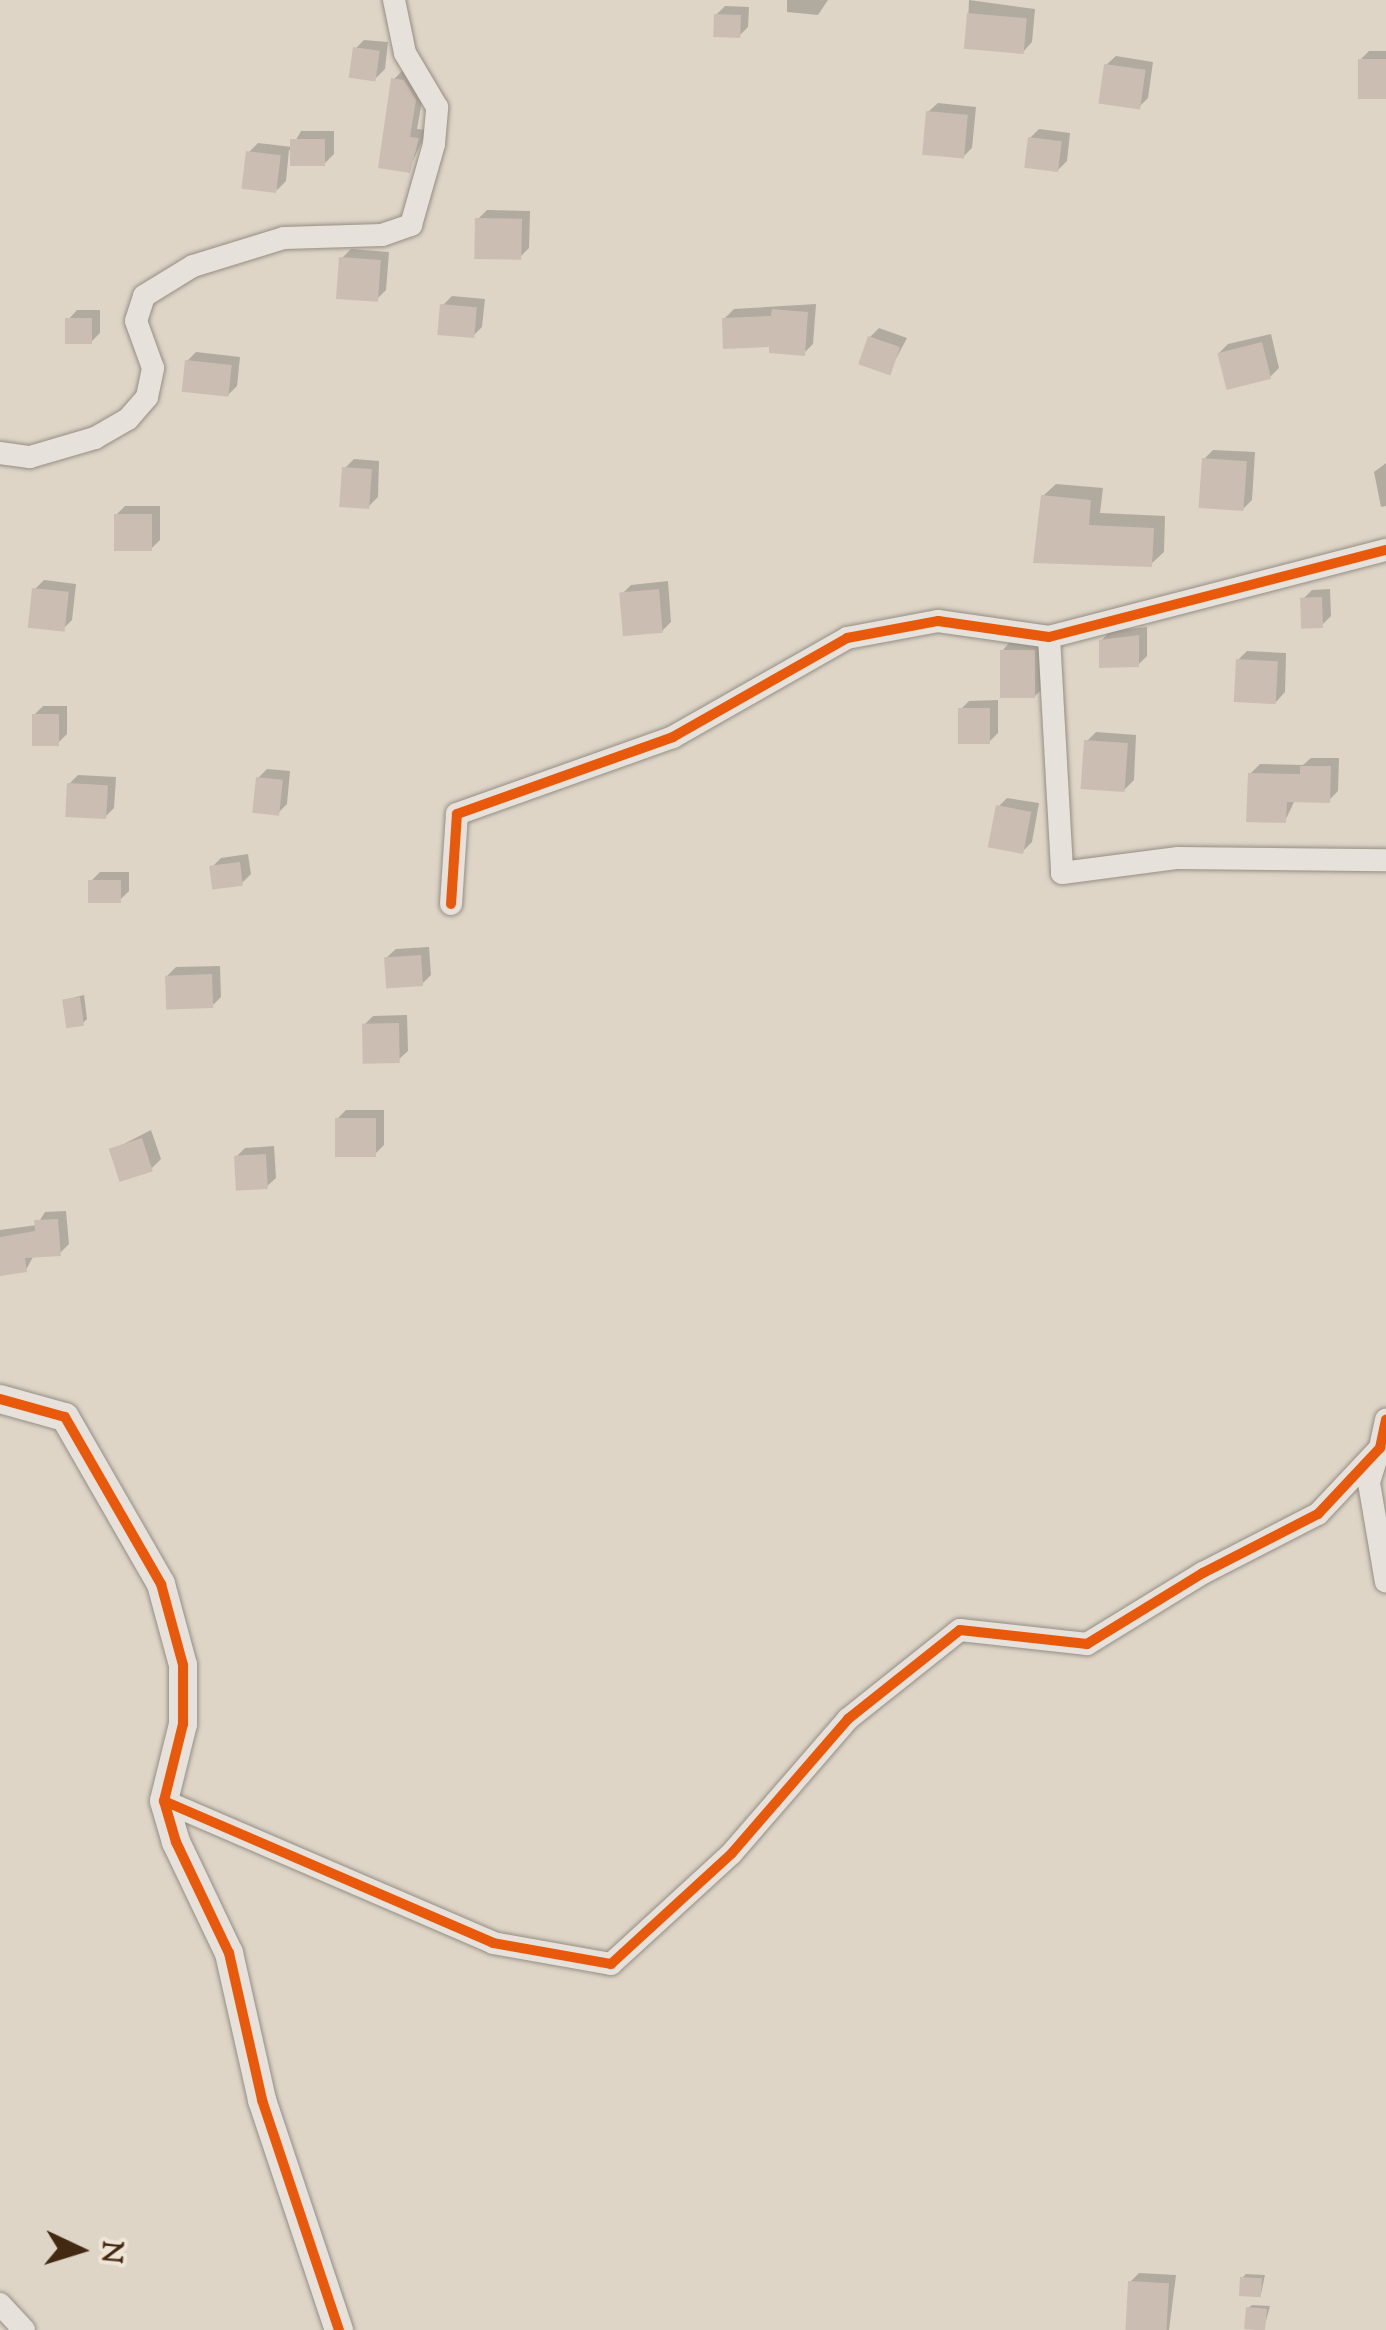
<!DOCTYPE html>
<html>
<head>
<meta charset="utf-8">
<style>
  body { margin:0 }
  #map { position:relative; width:1386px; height:2330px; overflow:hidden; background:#ded5c7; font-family:"Sorts Mill Goudy",serif }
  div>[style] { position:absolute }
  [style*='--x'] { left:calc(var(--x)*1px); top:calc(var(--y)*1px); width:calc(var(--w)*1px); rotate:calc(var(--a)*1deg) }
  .shadow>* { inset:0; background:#0003 }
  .building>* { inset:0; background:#cbbdb2; transform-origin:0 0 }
  .roads { filter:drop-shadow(0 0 2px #968e83) drop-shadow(0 0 2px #968e83) }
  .minor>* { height:22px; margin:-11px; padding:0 11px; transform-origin:11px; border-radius:11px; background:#e6e1da }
  .tertiary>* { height:28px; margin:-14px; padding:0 14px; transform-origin:14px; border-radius:14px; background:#e6e1da }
  .cycleway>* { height:10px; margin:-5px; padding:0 5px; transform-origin:5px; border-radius:5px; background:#e8590c }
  span { translate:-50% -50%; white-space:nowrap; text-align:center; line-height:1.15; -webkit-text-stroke:9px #efe4d5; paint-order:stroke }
  .north { position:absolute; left:30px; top:2200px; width:100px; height:100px; -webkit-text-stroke:8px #efe4d5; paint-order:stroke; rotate:94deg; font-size:28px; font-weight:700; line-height:40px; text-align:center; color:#432911 }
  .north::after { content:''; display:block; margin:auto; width:35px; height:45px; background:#432911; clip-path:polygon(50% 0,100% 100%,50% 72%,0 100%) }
</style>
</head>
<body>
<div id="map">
  <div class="shadow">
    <i style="clip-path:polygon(787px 0,828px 0,818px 15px,787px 12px)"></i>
    <i style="clip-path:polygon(969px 0,1035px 9px,1032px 42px,1023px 52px,967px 46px)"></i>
    <i style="clip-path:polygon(725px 6px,749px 7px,748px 27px,739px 36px,716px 15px)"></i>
    <i style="clip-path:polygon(364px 40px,388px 42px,385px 69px,376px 78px,355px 49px)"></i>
    <i style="clip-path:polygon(1369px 51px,1386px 51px,1386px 97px,1360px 60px)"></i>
    <i style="clip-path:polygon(1116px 56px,1153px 62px,1148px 98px,1139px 107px,1106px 65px)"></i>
    <i style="clip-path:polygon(403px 70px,424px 90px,417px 129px,427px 130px,409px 170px,394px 79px)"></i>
    <i style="clip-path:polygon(938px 103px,976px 107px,972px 148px,963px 157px,928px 112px)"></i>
    <i style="clip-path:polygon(1039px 129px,1070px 133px,1067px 161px,1058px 170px,1030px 138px)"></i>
    <i style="clip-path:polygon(301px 131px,334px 131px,334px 154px,325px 163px,289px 150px,286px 181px,277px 190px,249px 152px,258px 143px,292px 147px)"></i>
    <i style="clip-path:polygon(487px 210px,530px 211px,529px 248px,520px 257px,478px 219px)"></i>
    <i style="clip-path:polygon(351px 249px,389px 252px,386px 290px,377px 299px,342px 258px)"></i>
    <i style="clip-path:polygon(452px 296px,485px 299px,482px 327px,473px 336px,443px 305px)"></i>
    <i style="clip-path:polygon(816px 304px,813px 344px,804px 353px,772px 345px,725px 318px,734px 309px)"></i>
    <i style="clip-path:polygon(77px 310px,100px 310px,100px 333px,91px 342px,68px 320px)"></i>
    <i style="clip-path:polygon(879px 328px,907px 338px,889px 372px,870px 337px)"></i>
    <i style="clip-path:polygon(1271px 334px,1279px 368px,1270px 377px,1219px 353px,1228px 344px)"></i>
    <i style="clip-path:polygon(196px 352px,240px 357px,237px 386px,228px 395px,187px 361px)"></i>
    <i style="clip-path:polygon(1213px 450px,1255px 452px,1252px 500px,1243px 509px,1204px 459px)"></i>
    <i style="clip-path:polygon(354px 459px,379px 461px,378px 497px,369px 506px,345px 468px)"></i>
    <i style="clip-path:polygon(1386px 463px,1386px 506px,1381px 507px,1374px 472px)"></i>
    <i style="clip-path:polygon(1056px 484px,1103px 488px,1100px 513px,1165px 516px,1164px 552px,1151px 564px,1043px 496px)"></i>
    <i style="clip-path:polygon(125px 506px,160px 506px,160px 540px,151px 549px,116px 515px)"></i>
    <i style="clip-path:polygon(44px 580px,76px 584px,72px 620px,63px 629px,35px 589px)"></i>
    <i style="clip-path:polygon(668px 581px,671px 622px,662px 631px,622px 594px,631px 585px)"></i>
    <i style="clip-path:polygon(1330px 589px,1331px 616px,1322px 625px,1303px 599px,1312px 590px)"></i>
    <i style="clip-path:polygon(1147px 627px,1147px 656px,1138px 665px,1101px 641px,1110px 631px)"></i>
    <i style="clip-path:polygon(1011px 641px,1043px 642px,1043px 688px,1034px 697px,1002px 651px)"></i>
    <i style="clip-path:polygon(1247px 651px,1286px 653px,1285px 692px,1276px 702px,1238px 660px)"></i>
    <i style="clip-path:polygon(998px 700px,998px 733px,989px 742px,960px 710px,969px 701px)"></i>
    <i style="clip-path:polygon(43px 706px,67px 706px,67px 734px,58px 743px,34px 715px)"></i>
    <i style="clip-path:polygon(1096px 732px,1136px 735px,1134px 780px,1124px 790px,1087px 741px)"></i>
    <i style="clip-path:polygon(1311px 758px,1339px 758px,1338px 791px,1329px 800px,1295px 800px,1285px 821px,1250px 774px,1260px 764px,1303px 765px)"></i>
    <i style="clip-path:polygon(267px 769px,290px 771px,287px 804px,278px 813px,258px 778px)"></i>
    <i style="clip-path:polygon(78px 775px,116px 777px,114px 808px,105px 817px,69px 784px)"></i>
    <i style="clip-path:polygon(1007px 798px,1039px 803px,1032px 842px,1023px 851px,998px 807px)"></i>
    <i style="clip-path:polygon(248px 854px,251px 874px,242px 883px,212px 867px,221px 858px)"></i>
    <i style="clip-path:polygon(100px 872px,129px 872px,129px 891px,120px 900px,91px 881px)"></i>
    <i style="clip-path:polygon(429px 947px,431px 975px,422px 984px,386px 958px,396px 949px)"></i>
    <i style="clip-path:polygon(220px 966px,221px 997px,212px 1006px,167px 976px,176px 967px)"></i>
    <i style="clip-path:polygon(84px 995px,87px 1019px,83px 1023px,64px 1000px)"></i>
    <i style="clip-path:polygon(407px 1015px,408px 1051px,398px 1060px,364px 1025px,373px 1016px)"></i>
    <i style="clip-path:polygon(346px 1110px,384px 1110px,384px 1145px,375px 1154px,337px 1119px)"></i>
    <i style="clip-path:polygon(151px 1130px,161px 1159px,152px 1168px,112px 1150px)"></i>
    <i style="clip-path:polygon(274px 1146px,276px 1178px,266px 1187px,236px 1157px,245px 1148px)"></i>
    <i style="clip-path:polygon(66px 1211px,69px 1244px,60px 1253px,34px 1255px,26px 1270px,0 1274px,0 1230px,37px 1225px,45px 1212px)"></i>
    <i style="clip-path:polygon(1139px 2273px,1176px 2275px,1169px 2330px,1128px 2330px,1130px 2282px)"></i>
    <i style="clip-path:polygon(1246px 2274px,1265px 2275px,1261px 2294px,1242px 2278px)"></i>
    <i style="clip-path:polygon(1252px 2305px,1270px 2306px,1264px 2328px,1248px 2308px)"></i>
  </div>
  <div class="building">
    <i style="left:967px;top:13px;width:60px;height:36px;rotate:5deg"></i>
    <i style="left:714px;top:14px;width:27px;height:23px;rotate:2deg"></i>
    <i style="left:353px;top:47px;width:27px;height:31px;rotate:8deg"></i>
    <i style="left:1358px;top:59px;width:28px;height:40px"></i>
    <i style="left:1104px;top:64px;width:42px;height:40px;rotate:8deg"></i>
    <i style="clip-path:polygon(391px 78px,404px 80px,416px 100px,410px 137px,419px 138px,410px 173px,378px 168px)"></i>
    <i style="left:926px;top:111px;width:42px;height:44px;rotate:5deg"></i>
    <i style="left:1028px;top:137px;width:34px;height:31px;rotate:7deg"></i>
    <i style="left:290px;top:139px;width:35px;height:27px"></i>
    <i style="left:246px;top:151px;width:35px;height:38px;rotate:7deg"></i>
    <i style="left:475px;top:218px;width:47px;height:41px;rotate:1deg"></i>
    <i style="left:339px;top:257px;width:42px;height:42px;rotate:4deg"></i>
    <i style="left:440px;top:304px;width:37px;height:31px;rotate:5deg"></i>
    <i style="clip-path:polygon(772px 309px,808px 312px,805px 356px,769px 353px,769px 347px,723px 349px,722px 318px,771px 316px)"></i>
    <i style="left:65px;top:318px;width:27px;height:26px"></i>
    <i style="left:868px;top:336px;width:34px;height:30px;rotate:19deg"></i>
    <i style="left:1262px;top:342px;width:38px;height:46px;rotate:76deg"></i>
    <i style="left:185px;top:360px;width:47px;height:32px;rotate:6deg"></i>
    <i style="left:1202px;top:458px;width:45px;height:50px;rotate:4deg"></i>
    <i style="left:342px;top:467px;width:30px;height:40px;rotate:4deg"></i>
    <i style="clip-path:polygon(1041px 495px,1091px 500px,1089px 525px,1154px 528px,1152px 567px,1033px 563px)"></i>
    <i style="left:114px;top:514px;width:38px;height:37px"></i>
    <i style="left:32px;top:588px;width:37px;height:40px;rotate:6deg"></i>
    <i style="left:659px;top:589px;width:44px;height:40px;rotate:85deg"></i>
    <i style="left:1322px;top:597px;width:31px;height:22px;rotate:88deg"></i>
    <i style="clip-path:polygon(1139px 635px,1139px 667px,1099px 668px,1099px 640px)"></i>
    <i style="left:1000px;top:650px;width:35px;height:48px"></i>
    <i style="left:1236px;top:659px;width:42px;height:43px;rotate:3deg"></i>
    <i style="left:990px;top:708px;width:36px;height:32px;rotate:90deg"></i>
    <i style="left:32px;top:714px;width:27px;height:32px"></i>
    <i style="left:1084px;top:740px;width:44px;height:49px;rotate:4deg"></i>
    <i style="clip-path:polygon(1300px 766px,1331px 766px,1330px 803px,1287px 802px,1286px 823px,1246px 822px,1248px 773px,1300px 774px)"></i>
    <i style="left:256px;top:777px;width:27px;height:36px;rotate:6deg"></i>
    <i style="left:67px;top:783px;width:41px;height:34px;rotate:3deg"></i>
    <i style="left:996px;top:805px;width:36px;height:43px;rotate:11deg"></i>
    <i style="left:240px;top:862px;width:24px;height:31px;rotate:83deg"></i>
    <i style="left:88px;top:880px;width:33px;height:23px"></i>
    <i style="left:421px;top:955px;width:31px;height:37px;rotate:86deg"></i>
    <i style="left:212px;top:974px;width:34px;height:47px;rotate:88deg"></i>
    <i style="left:80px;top:997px;width:29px;height:18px;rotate:82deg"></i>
    <i style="left:399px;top:1023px;width:40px;height:37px;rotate:89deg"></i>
    <i style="left:335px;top:1118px;width:41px;height:39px"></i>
    <i style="left:142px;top:1138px;width:35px;height:35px;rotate:72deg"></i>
    <i style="left:266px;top:1154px;width:35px;height:32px;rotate:87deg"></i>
    <i style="clip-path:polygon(58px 1219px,61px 1256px,25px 1258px,27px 1272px,0 1276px,0 1237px,35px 1231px,34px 1220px)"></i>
    <i style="left:1240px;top:2277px;width:22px;height:19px;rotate:3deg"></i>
    <i style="left:1128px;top:2281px;width:41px;height:49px;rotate:3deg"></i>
    <i style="left:1246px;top:2307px;width:21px;height:22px;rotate:5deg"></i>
  </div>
  <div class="roads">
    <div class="minor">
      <i style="--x:0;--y:453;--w:30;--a:8"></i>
      <i style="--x:30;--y:457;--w:68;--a:-16.3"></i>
      <i style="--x:95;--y:438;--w:38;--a:-30"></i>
      <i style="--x:128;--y:419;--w:29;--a:-49"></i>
      <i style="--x:147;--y:397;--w:30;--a:-78"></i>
      <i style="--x:153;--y:368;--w:50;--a:-109.9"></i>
      <i style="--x:136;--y:321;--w:26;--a:-72"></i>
      <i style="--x:144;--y:296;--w:57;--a:-31.5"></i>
      <i style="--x:193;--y:266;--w:95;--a:-17.1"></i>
      <i style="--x:284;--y:238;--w:98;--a:-1.8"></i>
      <i style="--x:382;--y:235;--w:31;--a:-19"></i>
      <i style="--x:411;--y:225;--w:84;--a:-74.1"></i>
      <i style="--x:434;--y:144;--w:37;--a:-85"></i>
      <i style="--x:437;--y:107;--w:63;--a:-120.7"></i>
      <i style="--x:405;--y:53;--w:54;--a:-101.7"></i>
      <i style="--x:1049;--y:637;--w:236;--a:86.8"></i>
      <i style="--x:1062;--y:873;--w:117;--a:-7.4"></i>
      <i style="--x:1178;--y:858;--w:208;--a:0.6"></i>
      <i style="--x:451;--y:904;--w:90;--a:-86.2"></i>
      <i style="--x:457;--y:814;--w:229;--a:-19.6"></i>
      <i style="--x:673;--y:737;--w:200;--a:-29.6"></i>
      <i style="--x:847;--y:638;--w:93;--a:-10.6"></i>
      <i style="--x:938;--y:621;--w:112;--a:8.2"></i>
      <i style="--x:1049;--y:637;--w:348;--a:-14.5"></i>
      <i style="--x:1378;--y:1453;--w:31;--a:107"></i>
      <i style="--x:1369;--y:1483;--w:100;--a:80.3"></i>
      <i style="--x:164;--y:1801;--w:358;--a:23.3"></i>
      <i style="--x:493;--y:1943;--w:120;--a:10.1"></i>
      <i style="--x:611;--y:1964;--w:164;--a:-42.5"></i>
      <i style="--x:732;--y:1853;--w:177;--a:-49.1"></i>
      <i style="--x:848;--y:1719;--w:143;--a:-38.5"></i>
      <i style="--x:960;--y:1630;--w:128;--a:6.3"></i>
      <i style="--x:1087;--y:1644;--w:136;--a:-31.5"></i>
      <i style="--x:1203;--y:1573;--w:129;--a:-27.2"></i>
      <i style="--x:1318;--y:1514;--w:91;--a:-46.8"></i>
      <i style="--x:1380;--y:1448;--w:29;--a:-78"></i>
      <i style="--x:0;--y:2304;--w:35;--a:47"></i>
    </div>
    <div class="tertiary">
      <i style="--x:0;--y:1399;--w:67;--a:15.5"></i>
      <i style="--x:65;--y:1417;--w:193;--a:60.1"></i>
      <i style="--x:161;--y:1584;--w:84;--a:74.8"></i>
      <i style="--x:183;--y:1665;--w:59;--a:90"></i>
      <i style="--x:183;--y:1724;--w:79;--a:103.9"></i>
      <i style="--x:164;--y:1801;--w:43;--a:73.7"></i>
      <i style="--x:176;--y:1842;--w:123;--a:64.5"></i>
      <i style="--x:229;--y:1953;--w:151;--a:77.3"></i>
      <i style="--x:262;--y:2100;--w:243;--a:71.5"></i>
    </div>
  </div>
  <div class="cycleway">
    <i style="--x:451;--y:904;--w:90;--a:-86.2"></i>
    <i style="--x:457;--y:814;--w:229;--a:-19.6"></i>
    <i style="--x:673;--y:737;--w:200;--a:-29.6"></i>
    <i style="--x:847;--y:638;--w:93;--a:-10.6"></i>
    <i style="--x:938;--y:621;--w:112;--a:8.2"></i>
    <i style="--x:1049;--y:637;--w:348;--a:-14.5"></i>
    <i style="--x:0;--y:1399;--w:67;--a:15.5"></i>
    <i style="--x:65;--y:1417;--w:193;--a:60.1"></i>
    <i style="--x:161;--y:1584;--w:84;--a:74.8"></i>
    <i style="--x:183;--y:1665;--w:59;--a:90"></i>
    <i style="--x:183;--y:1724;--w:79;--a:103.9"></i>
    <i style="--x:164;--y:1801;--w:43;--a:73.7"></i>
    <i style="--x:176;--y:1842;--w:123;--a:64.5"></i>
    <i style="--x:229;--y:1953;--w:151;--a:77.3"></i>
    <i style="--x:262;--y:2100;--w:243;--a:71.5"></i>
    <i style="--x:164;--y:1801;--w:358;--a:23.3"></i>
    <i style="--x:493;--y:1943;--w:120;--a:10.1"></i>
    <i style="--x:611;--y:1964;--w:164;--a:-42.5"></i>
    <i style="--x:732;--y:1853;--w:177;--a:-49.1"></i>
    <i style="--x:848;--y:1719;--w:143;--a:-38.5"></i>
    <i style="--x:960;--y:1630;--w:128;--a:6.3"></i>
    <i style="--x:1087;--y:1644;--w:136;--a:-31.5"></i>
    <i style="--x:1203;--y:1573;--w:129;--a:-27.2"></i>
    <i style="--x:1318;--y:1514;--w:91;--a:-46.8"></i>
    <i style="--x:1380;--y:1448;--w:29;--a:-78"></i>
  </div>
  <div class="north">N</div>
</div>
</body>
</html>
